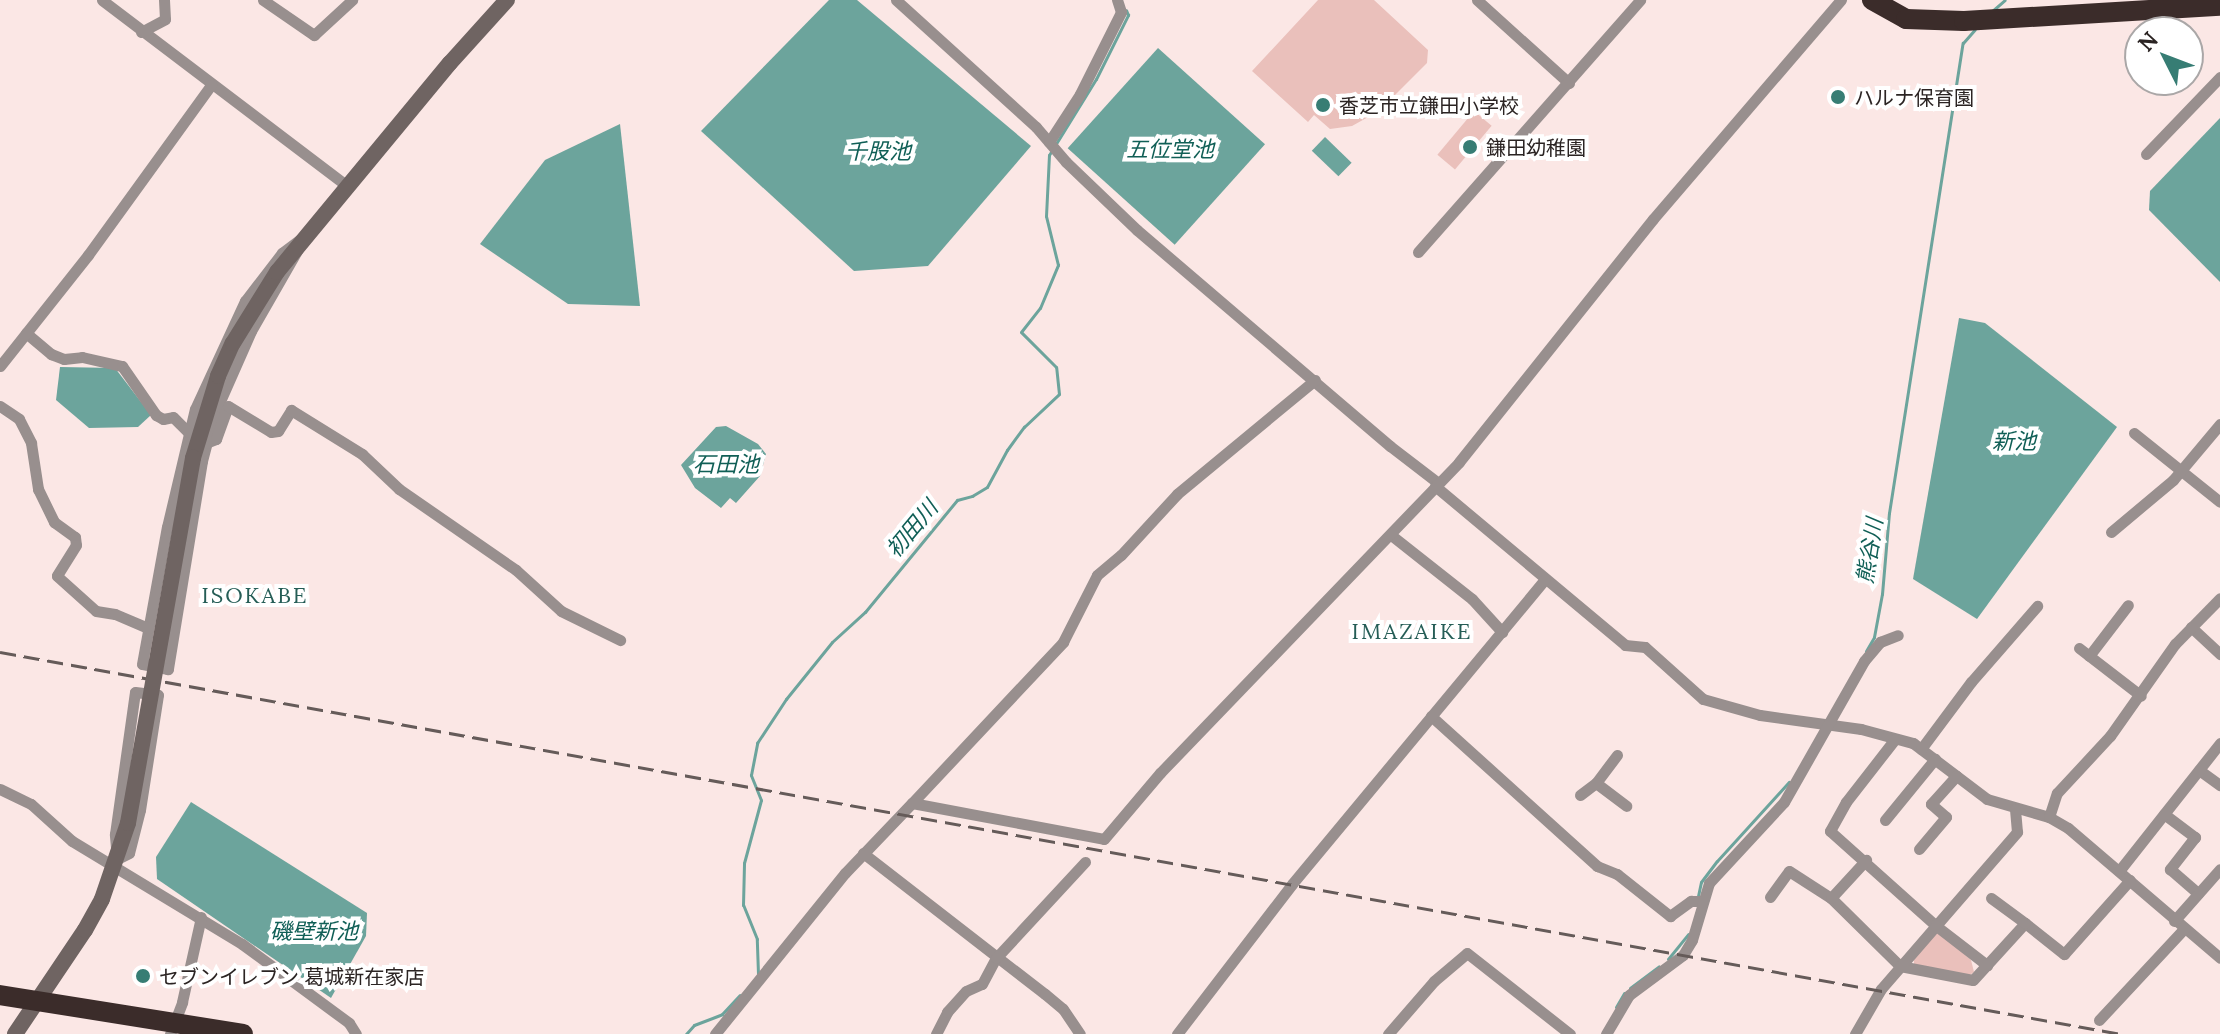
<!DOCTYPE html>
<html>
<head>
<meta charset="utf-8">
<style>
  body { margin:0 }
  #map { position:relative; width:2220px; height:1034px; overflow:hidden; background:#fbe7e5; font-family:Lora,"Noto Sans JP",serif }
  div>[style] { position:absolute }
  [style*='--x'] { left:calc(var(--x)*1px); top:calc(var(--y)*1px); width:calc(var(--w)*1px); rotate:calc(var(--a)*1deg) }
  .green>* { inset:0; background:#eac0bb; transform-origin:0 0 }
  .water>* { inset:0; background:#6ca49c; transform-origin:0 0 }
  .stream>* { height:3px; margin:-1.5px; padding:0 1.5px; transform-origin:1.5px; border-radius:1.5px; background:#6ca49c }
  .street>* { height:11px; margin:-5.5px; padding:0 5.5px; transform-origin:5.5px; border-radius:5.5px; background:#988f8e }
  .secondary>* { height:16px; margin:-8px; padding:0 8px; transform-origin:8px; border-radius:8px; background:#6f6462 }
  .highway>* { height:20px; margin:-10px; padding:0 10px; transform-origin:10px; border-radius:10px; background:#3b2c2a }
  .rail>* { height:3px; margin-top:-1.5px; transform-origin:0; background:repeating-linear-gradient(90deg,#655b59 0 16px,transparent 0 24px) }
  .secondary-bridge>* { height:16px; margin:-8px; padding:0 8px; transform-origin:8px; border-radius:8px; background:#6f6462 }
  .dots>* { width:22px; height:22px; translate:-50% -50%; box-sizing:border-box; border:4px solid #fff; border-radius:50% }
  span { translate:-50% -50%; white-space:nowrap; text-align:center; line-height:1.15; -webkit-text-stroke:8px #fff; paint-order:stroke }
  .poi-label { font-size:20px; color:#2b2423 }
  .left { translate:0 -50%; text-align:left }
  .water-label { font-size:22px; color:#105f56; font-style:italic }
  .neighbourhood-label { font-size:22px; color:#255d56; letter-spacing:2px }
  .north { position:absolute; left:2124px; top:16px; width:80px; height:80px; box-sizing:border-box; background:#fff; border:2px solid #aaa7a7; border-radius:50%; rotate:312deg; font-size:22px; font-weight:700; line-height:32px; text-align:center; color:#2b2423 }
  .north::after { content:''; display:block; margin:auto; width:28px; height:36px; background:#377d74; clip-path:polygon(50% 0,100% 100%,50% 72%,0 100%) }
</style>
</head>
<body>
<div id="map">
  <div class="green">
    <i style="clip-path:polygon(1318px 0,1374px 0,1428px 50px,1427px 63px,1379px 111px,1352px 126px,1330px 129px,1314px 115px,1308px 122px,1252px 71px)"></i>
    <i style="left:1474px;top:111px;width:23px;height:57px;rotate:40deg"></i>
    <i style="clip-path:polygon(1937px 930px,1971px 960px,1974px 972px,1970px 975px,1914px 966px,1914px 960px)"></i>
  </div>
  <div class="water">
    <i style="clip-path:polygon(829px 0,857px 0,1031px 146px,928px 266px,854px 271px,701px 131px)"></i>
    <i style="left:1158px;top:48px;width:144px;height:135px;rotate:42deg"></i>
    <i style="clip-path:polygon(2220px 118px,2220px 282px,2149px 210px,2150px 191px)"></i>
    <i style="clip-path:polygon(620px 124px,640px 306px,568px 304px,480px 244px,545px 160px)"></i>
    <i style="left:1325px;top:137px;width:37px;height:19px;rotate:44deg"></i>
    <i style="clip-path:polygon(1959px 318px,1985px 323px,2117px 427px,1977px 619px,1913px 579px)"></i>
    <i style="clip-path:polygon(60px 367px,115px 368px,151px 415px,138px 427px,89px 428px,56px 400px)"></i>
    <i style="clip-path:polygon(726px 426px,758px 444px,766px 454px,760px 476px,736px 503px,730px 498px,721px 508px,695px 488px,681px 465px,716px 427px)"></i>
    <i style="clip-path:polygon(191px 802px,367px 913px,366px 936px,331px 998px,157px 879px,156px 857px)"></i>
  </div>
  <div class="stream">
    <i style="--x:1991;--y:12;--w:18;--a:-41"></i>
    <i style="--x:1866;--y:651;--w:16;--a:-60"></i>
    <i style="--x:1874;--y:637;--w:44;--a:-79.5"></i>
    <i style="--x:1882;--y:594;--w:81;--a:-85.1"></i>
    <i style="--x:1889;--y:513;--w:476;--a:-81.1"></i>
    <i style="--x:1963;--y:43;--w:18;--a:-49"></i>
    <i style="--x:1698;--y:896;--w:14;--a:-78"></i>
    <i style="--x:1701;--y:882;--w:26;--a:-53"></i>
    <i style="--x:1717;--y:861;--w:107;--a:-47.7"></i>
    <i style="--x:1668;--y:959;--w:32;--a:-51"></i>
    <i style="--x:758;--y:974;--w:35;--a:-92"></i>
    <i style="--x:757;--y:939;--w:37;--a:-112"></i>
    <i style="--x:743;--y:905;--w:42;--a:-88.6"></i>
    <i style="--x:744;--y:863;--w:65;--a:-74.9"></i>
    <i style="--x:761;--y:800;--w:27;--a:-112"></i>
    <i style="--x:751;--y:775;--w:33;--a:-79"></i>
    <i style="--x:757;--y:743;--w:53;--a:-56.6"></i>
    <i style="--x:786;--y:699;--w:73;--a:-51.1"></i>
    <i style="--x:832;--y:642;--w:45;--a:-42.3"></i>
    <i style="--x:865;--y:612;--w:145;--a:-50.6"></i>
    <i style="--x:957;--y:500;--w:16;--a:-15"></i>
    <i style="--x:972;--y:496;--w:17;--a:-31"></i>
    <i style="--x:987;--y:487;--w:42;--a:-61.6"></i>
    <i style="--x:1007;--y:450;--w:29;--a:-54"></i>
    <i style="--x:1024;--y:427;--w:48;--a:-43.3"></i>
    <i style="--x:1059;--y:394;--w:27;--a:-96"></i>
    <i style="--x:1056;--y:367;--w:49;--a:-135"></i>
    <i style="--x:1021;--y:332;--w:31;--a:-52"></i>
    <i style="--x:1040;--y:308;--w:47;--a:-67.3"></i>
    <i style="--x:1058;--y:265;--w:50;--a:-103.8"></i>
    <i style="--x:1046;--y:216;--w:61;--a:-87.2"></i>
    <i style="--x:1049;--y:155;--w:89;--a:-58.3"></i>
    <i style="--x:1096;--y:79;--w:72;--a:-63.4"></i>
    <i style="--x:1128;--y:15;--w:5;--a:-112"></i>
    <i style="--x:1630;--y:988;--w:36;--a:-37"></i>
    <i style="--x:1616;--y:1007;--w:16;--a:-60"></i>
    <i style="--x:686;--y:1034;--w:12;--a:-48"></i>
    <i style="--x:694;--y:1025;--w:30;--a:-21"></i>
    <i style="--x:722;--y:1014;--w:26;--a:-47"></i>
  </div>
  <div class="street">
    <i style="--x:102;--y:0;--w:308;--a:37.2"></i>
    <i style="--x:263;--y:0;--w:62;--a:34.5"></i>
    <i style="--x:314;--y:35;--w:52;--a:-42.6"></i>
    <i style="--x:896;--y:0;--w:189;--a:42.2"></i>
    <i style="--x:1036;--y:127;--w:46;--a:49.4"></i>
    <i style="--x:1066;--y:162;--w:98;--a:43.8"></i>
    <i style="--x:1137;--y:230;--w:333;--a:40.5"></i>
    <i style="--x:1390;--y:446;--w:61;--a:37.6"></i>
    <i style="--x:1477;--y:0;--w:124;--a:42.1"></i>
    <i style="--x:141;--y:32;--w:27;--a:-28"></i>
    <i style="--x:165;--y:19;--w:19;--a:-93"></i>
    <i style="--x:1049;--y:142;--w:57;--a:-57.1"></i>
    <i style="--x:1080;--y:94;--w:92;--a:-63.4"></i>
    <i style="--x:1121;--y:12;--w:13;--a:-108"></i>
    <i style="--x:2146;--y:154;--w:107;--a:-46.1"></i>
    <i style="--x:306;--y:235;--w:111;--a:119.8"></i>
    <i style="--x:251;--y:331;--w:92;--a:113.8"></i>
    <i style="--x:214;--y:415;--w:48;--a:104.6"></i>
    <i style="--x:202;--y:461;--w:211;--a:99.3"></i>
    <i style="--x:168;--y:669;--w:26;--a:-169"></i>
    <i style="--x:142;--y:664;--w:139;--a:-79.7"></i>
    <i style="--x:167;--y:527;--w:121;--a:-76.7"></i>
    <i style="--x:195;--y:409;--w:119;--a:-65.2"></i>
    <i style="--x:245;--y:301;--w:61;--a:-52.4"></i>
    <i style="--x:282;--y:253;--w:30;--a:-37"></i>
    <i style="--x:1418;--y:252;--w:336;--a:-48.6"></i>
    <i style="--x:26;--y:333;--w:33;--a:40"></i>
    <i style="--x:51;--y:354;--w:14;--a:21"></i>
    <i style="--x:64;--y:359;--w:18;--a:-6"></i>
    <i style="--x:82;--y:357;--w:41;--a:12.7"></i>
    <i style="--x:122;--y:366;--w:60;--a:55.2"></i>
    <i style="--x:156;--y:415;--w:8;--a:30"></i>
    <i style="--x:163;--y:419;--w:10;--a:-11"></i>
    <i style="--x:173;--y:417;--w:21;--a:45"></i>
    <i style="--x:0;--y:366;--w:142;--a:-51.6"></i>
    <i style="--x:88;--y:255;--w:210;--a:-54.1"></i>
    <i style="--x:0;--y:406;--w:23;--a:34"></i>
    <i style="--x:19;--y:419;--w:27;--a:63"></i>
    <i style="--x:31;--y:443;--w:47;--a:81.3"></i>
    <i style="--x:38;--y:489;--w:37;--a:64"></i>
    <i style="--x:54;--y:522;--w:26;--a:36"></i>
    <i style="--x:75;--y:537;--w:8;--a:83"></i>
    <i style="--x:76;--y:545;--w:36;--a:122"></i>
    <i style="--x:57;--y:576;--w:52;--a:41.9"></i>
    <i style="--x:96;--y:611;--w:19;--a:9"></i>
    <i style="--x:115;--y:614;--w:36;--a:23"></i>
    <i style="--x:2134;--y:433;--w:110;--a:38.7"></i>
    <i style="--x:206;--y:443;--w:11;--a:-22"></i>
    <i style="--x:216;--y:439;--w:35;--a:-70"></i>
    <i style="--x:228;--y:406;--w:50;--a:31.2"></i>
    <i style="--x:271;--y:432;--w:7;--a:-8"></i>
    <i style="--x:278;--y:431;--w:25;--a:-58"></i>
    <i style="--x:291;--y:410;--w:84;--a:31.8"></i>
    <i style="--x:362;--y:454;--w:51;--a:43.4"></i>
    <i style="--x:399;--y:489;--w:142;--a:34.7"></i>
    <i style="--x:516;--y:570;--w:61;--a:42.3"></i>
    <i style="--x:561;--y:611;--w:66;--a:26.2"></i>
    <i style="--x:1435;--y:486;--w:248;--a:39.9"></i>
    <i style="--x:1625;--y:645;--w:20;--a:6"></i>
    <i style="--x:1645;--y:647;--w:78;--a:41.9"></i>
    <i style="--x:1703;--y:699;--w:59;--a:15.7"></i>
    <i style="--x:1760;--y:715;--w:102;--a:7.9"></i>
    <i style="--x:1861;--y:729;--w:54;--a:15.1"></i>
    <i style="--x:1913;--y:743;--w:93;--a:37.1"></i>
    <i style="--x:1987;--y:799;--w:65;--a:16.2"></i>
    <i style="--x:2049;--y:817;--w:22;--a:30"></i>
    <i style="--x:2068;--y:828;--w:200;--a:40.5"></i>
    <i style="--x:2111;--y:532;--w:81;--a:-40"></i>
    <i style="--x:2173;--y:480;--w:73;--a:-50"></i>
    <i style="--x:1391;--y:535;--w:103;--a:38.3"></i>
    <i style="--x:1472;--y:599;--w:45;--a:47.7"></i>
    <i style="--x:2191;--y:627;--w:40;--a:43"></i>
    <i style="--x:2079;--y:648;--w:78;--a:37.7"></i>
    <i style="--x:2089;--y:656;--w:64;--a:-52.6"></i>
    <i style="--x:135;--y:692;--w:23;--a:7"></i>
    <i style="--x:158;--y:695;--w:116;--a:98.9"></i>
    <i style="--x:140;--y:810;--w:44;--a:104.3"></i>
    <i style="--x:129;--y:853;--w:13;--a:153"></i>
    <i style="--x:117;--y:859;--w:25;--a:-95"></i>
    <i style="--x:115;--y:834;--w:143;--a:-82"></i>
    <i style="--x:1431;--y:716;--w:224;--a:42.1"></i>
    <i style="--x:1597;--y:866;--w:22;--a:22"></i>
    <i style="--x:1617;--y:874;--w:68;--a:38.4"></i>
    <i style="--x:1670;--y:916;--w:26;--a:-36"></i>
    <i style="--x:1691;--y:901;--w:11;--a:0"></i>
    <i style="--x:1895;--y:739;--w:80;--a:127.9"></i>
    <i style="--x:1846;--y:802;--w:33;--a:119"></i>
    <i style="--x:1830;--y:831;--w:141;--a:41.8"></i>
    <i style="--x:1935;--y:925;--w:66;--a:37.6"></i>
    <i style="--x:1921;--y:749;--w:84;--a:-53.3"></i>
    <i style="--x:1971;--y:682;--w:101;--a:-49"></i>
    <i style="--x:1617;--y:755;--w:35;--a:127"></i>
    <i style="--x:1596;--y:783;--w:38;--a:37"></i>
    <i style="--x:2199;--y:770;--w:26;--a:36"></i>
    <i style="--x:0;--y:789;--w:34;--a:26"></i>
    <i style="--x:31;--y:804;--w:55;--a:42.1"></i>
    <i style="--x:72;--y:841;--w:199;--a:31.2"></i>
    <i style="--x:242;--y:944;--w:133;--a:36.4"></i>
    <i style="--x:349;--y:1023;--w:13;--a:58"></i>
    <i style="--x:1580;--y:795;--w:20;--a:-37"></i>
    <i style="--x:912;--y:803;--w:221;--a:-46.8"></i>
    <i style="--x:1063;--y:642;--w:75;--a:-63.1"></i>
    <i style="--x:1097;--y:575;--w:31;--a:-40"></i>
    <i style="--x:1121;--y:555;--w:83;--a:-47.4"></i>
    <i style="--x:1177;--y:494;--w:179;--a:-39.6"></i>
    <i style="--x:2164;--y:814;--w:39;--a:37"></i>
    <i style="--x:2195;--y:837;--w:41;--a:128"></i>
    <i style="--x:2170;--y:869;--w:37;--a:41"></i>
    <i style="--x:2049;--y:817;--w:25;--a:-72"></i>
    <i style="--x:2057;--y:793;--w:78;--a:-47.1"></i>
    <i style="--x:2110;--y:736;--w:113;--a:-54.8"></i>
    <i style="--x:2175;--y:644;--w:64;--a:-45.6"></i>
    <i style="--x:1885;--y:820;--w:79;--a:-50.7"></i>
    <i style="--x:1919;--y:849;--w:42;--a:-49.8"></i>
    <i style="--x:1946;--y:817;--w:20;--a:-139"></i>
    <i style="--x:1931;--y:804;--w:38;--a:-48"></i>
    <i style="--x:863;--y:853;--w:230;--a:37.8"></i>
    <i style="--x:1045;--y:994;--w:23;--a:40"></i>
    <i style="--x:1063;--y:1009;--w:30;--a:56"></i>
    <i style="--x:2119;--y:871;--w:163;--a:-51.7"></i>
    <i style="--x:1770;--y:897;--w:32;--a:-54"></i>
    <i style="--x:1789;--y:871;--w:50;--a:32.7"></i>
    <i style="--x:1831;--y:898;--w:97;--a:44.6"></i>
    <i style="--x:1900;--y:966;--w:74;--a:10.9"></i>
    <i style="--x:1973;--y:980;--w:77;--a:-47.6"></i>
    <i style="--x:2025;--y:923;--w:50;--a:38.5"></i>
    <i style="--x:2064;--y:954;--w:99;--a:-48.3"></i>
    <i style="--x:1831;--y:898;--w:52;--a:-47.4"></i>
    <i style="--x:1991;--y:898;--w:42;--a:36.3"></i>
    <i style="--x:2174;--y:921;--w:69;--a:-48.5"></i>
    <i style="--x:2099;--y:1020;--w:125;--a:-47"></i>
    <i style="--x:170;--y:1034;--w:34;--a:-69"></i>
    <i style="--x:182;--y:1002;--w:87;--a:-77.4"></i>
    <i style="--x:715;--y:1034;--w:207;--a:-51.1"></i>
    <i style="--x:845;--y:873;--w:97;--a:-46.3"></i>
    <i style="--x:912;--y:803;--w:195;--a:10.6"></i>
    <i style="--x:1104;--y:839;--w:87;--a:-49.7"></i>
    <i style="--x:1160;--y:773;--w:431;--a:-46.1"></i>
    <i style="--x:1459;--y:462;--w:311;--a:-51.4"></i>
    <i style="--x:1653;--y:219;--w:289;--a:-49.4"></i>
    <i style="--x:936;--y:1034;--w:25;--a:-63"></i>
    <i style="--x:947;--y:1012;--w:28;--a:-48"></i>
    <i style="--x:966;--y:991;--w:17;--a:-24"></i>
    <i style="--x:982;--y:984;--w:30;--a:-62"></i>
    <i style="--x:996;--y:958;--w:131;--a:-47.2"></i>
    <i style="--x:1177;--y:1034;--w:189;--a:-52.5"></i>
    <i style="--x:1292;--y:884;--w:395;--a:-50.3"></i>
    <i style="--x:1388;--y:1034;--w:70;--a:-49"></i>
    <i style="--x:1434;--y:981;--w:43;--a:-40.3"></i>
    <i style="--x:1467;--y:953;--w:131;--a:38.2"></i>
    <i style="--x:1606;--y:1034;--w:45;--a:-59.5"></i>
    <i style="--x:1629;--y:995;--w:67;--a:-36.5"></i>
    <i style="--x:1683;--y:955;--w:17;--a:-59"></i>
    <i style="--x:1692;--y:940;--w:59;--a:-73.4"></i>
    <i style="--x:1709;--y:883;--w:110;--a:-47.2"></i>
    <i style="--x:1784;--y:802;--w:162;--a:-60.4"></i>
    <i style="--x:1864;--y:661;--w:25;--a:-50"></i>
    <i style="--x:1880;--y:642;--w:19;--a:-21"></i>
    <i style="--x:1855;--y:1034;--w:52;--a:-60"></i>
    <i style="--x:1881;--y:989;--w:208;--a:-49.1"></i>
    <i style="--x:2017;--y:832;--w:23;--a:-95"></i>
  </div>
  <div class="secondary">
    <i style="--x:193;--y:458;--w:86;--a:-73"></i>
    <i style="--x:218;--y:376;--w:36;--a:-66"></i>
    <i style="--x:233;--y:343;--w:84;--a:-58.2"></i>
    <i style="--x:277;--y:272;--w:271;--a:-50.4"></i>
    <i style="--x:450;--y:63;--w:85;--a:-47.9"></i>
    <i style="--x:15;--y:1034;--w:125;--a:-56.1"></i>
    <i style="--x:85;--y:930;--w:35;--a:-61"></i>
    <i style="--x:102;--y:899;--w:80;--a:-71.1"></i>
  </div>
  <div class="highway">
    <i style="--x:1872;--y:0;--w:39;--a:29"></i>
    <i style="--x:1906;--y:19;--w:58;--a:2"></i>
    <i style="--x:1964;--y:21;--w:256;--a:-3.4"></i>
    <i style="--x:0;--y:995;--w:246;--a:9.1"></i>
  </div>
  <div class="rail">
    <i style="--x:0;--y:652;--w:2154;--a:10.21"></i>
  </div>
  <div class="secondary-bridge">
    <i style="--x:128;--y:823;--w:371;--a:-79.9"></i>
  </div>
  <div class="dots">
    <i style="left:1838px;top:97px;background:#377d74"></i>
    <i style="left:1323px;top:105px;background:#377d74"></i>
    <i style="left:1470px;top:147px;background:#377d74"></i>
    <i style="left:143px;top:976px;background:#377d74"></i>
  </div>
  <div class="poi-label">
    <span class="left" style="left:1854px;top:97px">ハルナ保育園</span>
    <span class="left" style="left:1339px;top:105px">香芝市立鎌田小学校</span>
    <span class="left" style="left:1486px;top:147px">鎌田幼稚園</span>
    <span class="left" style="left:159px;top:976px">セブンイレブン 葛城新在家店</span>
  </div>
  <div class="water-label">
    <span style="left:1170px;top:150px">五位堂池</span>
    <span style="left:878px;top:152px">千股池</span>
    <span style="left:2014px;top:442px">新池</span>
    <span style="left:726px;top:465px">石田池</span>
    <span style="left:912px;top:529px;rotate:-50deg">初田川</span>
    <span style="left:1870px;top:551px;rotate:-81deg">熊谷川</span>
    <span style="left:314px;top:932px">磯壁新池</span>
  </div>
  <div class="neighbourhood-label">
    <span style="left:255px;top:596px">ISOKABE</span>
    <span style="left:1412px;top:632px">IMAZAIKE</span>
  </div>
  <div class="north">N</div>
</div>
</body>
</html>
